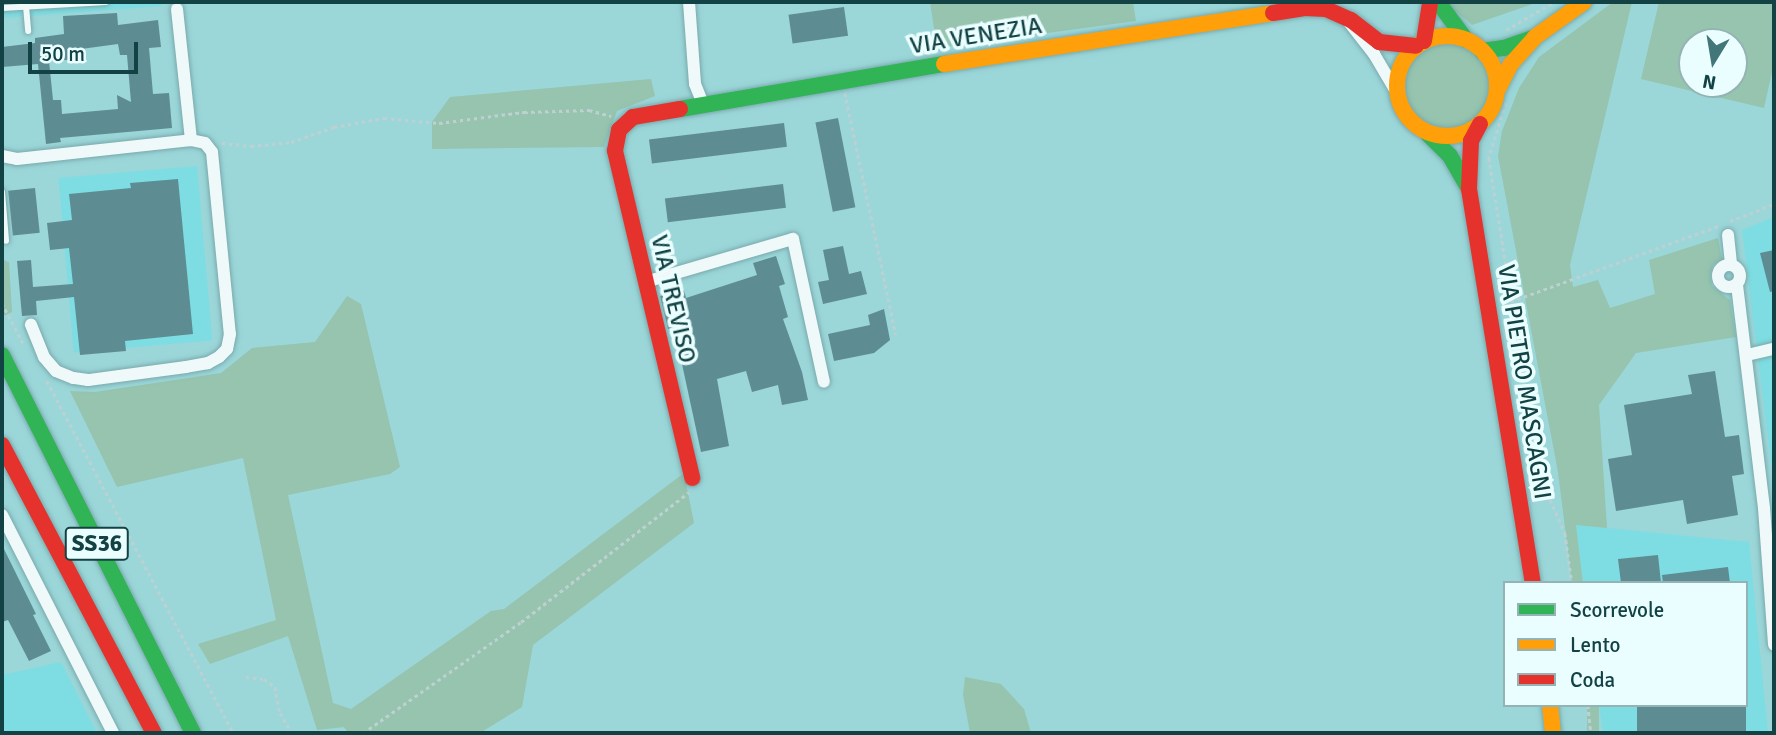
<!DOCTYPE html>
<html>
<head>
<meta charset="utf-8">
<style>
  body { margin:0 }
  #map { position:relative; width:1776px; height:735px; overflow:hidden; background:#9bd6d9; font-family:Signika,sans-serif }
  div>[style] { position:absolute }
  [style*='--x'] { left:calc(var(--x)*1px); top:calc(var(--y)*1px); width:calc(var(--w)*1px); rotate:calc(var(--a)*1deg) }
  .built>* { inset:0; background:#7edde2; transform-origin:0 0 }
  .green>* { inset:0; background:#96c4ae; transform-origin:0 0 }
  .round { border-radius:50% }
  .building>* { inset:0; background:#5d8c92; transform-origin:0 0 }
  .path>* { height:2.5px; margin-top:-1.25px; transform-origin:0; background:repeating-linear-gradient(90deg,#bed1d2 0 3.5px,transparent 0 7px) }
  .roads { filter:drop-shadow(0 0 2px #79aaac) drop-shadow(0 0 2px #79aaac) }
  .lane>* { height:6px; margin:-3px; padding:0 3px; transform-origin:3px; border-radius:3px; background:#f0f9f9 }
  .street>* { height:12px; margin:-6px; padding:0 6px; transform-origin:6px; border-radius:6px; background:#f0f9f9 }
  .street>.ring { margin:-6px; padding:0; box-sizing:content-box; background:none; border:12px solid #f0f9f9; border-radius:50% }
  .fast>* { height:16px; margin:-8px; padding:0 8px; transform-origin:8px; border-radius:8px; background:#30b455 }
  .slow>* { height:16px; margin:-8px; padding:0 8px; transform-origin:8px; border-radius:8px; background:#ff9f0a }
  .slow>.ring { margin:-8px; padding:0; box-sizing:content-box; background:none; border:16px solid #ff9f0a; border-radius:50% }
  .jam>* { height:16px; margin:-8px; padding:0 8px; transform-origin:8px; border-radius:8px; background:#e5322d }
  span { translate:-50% -50%; white-space:nowrap; text-align:center; line-height:1.15; -webkit-text-stroke:7px #ebfeff; paint-order:stroke }
  .shield-label span { padding:2px 5px; background:#ebfeff; border:2px solid; border-radius:5px; -webkit-text-stroke-width:0 }
  .shield-label { font-size:23px; color:#124244; font-weight:700 }
  .street-label { font-size:24px; color:#124244 }
  .frame { position:absolute; inset:0; border:4px solid #124244; pointer-events:none }
  .legend { position:absolute; left:1503px; top:581px; width:245px; height:126px; box-sizing:border-box; background:#ebfeff; border:2px solid #94b3b4; margin:0; padding:9px 12px; list-style:none; font-size:21px; color:#124244 }
  .legend li { display:flex; align-items:center; gap:14px; height:35px }
  .legend b { width:35px; border:2px solid #94b3b4 }
  .north { position:absolute; left:1678px; top:28px; width:70px; height:70px; box-sizing:border-box; background:#ebfeff; border:2px solid #94b3b4; border-radius:50%; rotate:191deg; font-size:19px; font-weight:700; line-height:28px; text-align:center; color:#124244 }
  .north::after { content:''; display:block; margin:auto; width:24px; height:32px; background:#427678; clip-path:polygon(50% 0,100% 100%,50% 72%,0 100%) }
  .scale { position:absolute; left:28px; top:42px; width:110px; height:32px; box-sizing:border-box; border:4px solid #124244; border-top:0; padding-left:9px; font-size:21px; line-height:24px; white-space:nowrap; color:#124244; -webkit-text-stroke:5px #ebfeff; paint-order:stroke }
</style>
</head>
<body>
<div id="map">
  <div class="built">
    <i style="clip-path:polygon(2px 2px,162px 2px,162px 6px,2px 18px)"></i>
    <i style="left:197px;top:166px;width:175px;height:139px;rotate:85deg"></i>
    <i style="clip-path:polygon(1774px 217px,1774px 484px,1742px 230px)"></i>
    <i style="clip-path:polygon(1576px 525px,1749px 542px,1768px 733px,1603px 733px,1599px 705px,1746px 705px,1746px 583px,1583px 583px)"></i>
    <i style="clip-path:polygon(61px 662px,97px 733px,2px 733px,2px 675px)"></i>
  </div>
  <div class="green">
    <i style="clip-path:polygon(930px 2px,1133px 2px,1136px 21px,937px 48px)"></i>
    <i style="clip-path:polygon(1445px 2px,1538px 2px,1472px 25px,1457px 12px,1451px 13px)"></i>
    <i style="clip-path:polygon(1613px 2px,1632px 2px,1570px 265px,1573px 287px,1598px 280px,1610px 308px,1655px 294px,1649px 260px,1718px 238px,1722px 259px,1713px 265px,1710px 275px,1712px 286px,1730px 300px,1736px 337px,1636px 353px,1599px 405px,1607px 528px,1576px 525px,1583px 583px,1572px 583px,1558px 472px,1498px 156px,1502px 131px,1519px 88px,1539px 57px)"></i>
    <i style="clip-path:polygon(evenodd,1659px 2px,1774px 2px,1774px 63px,1764px 108px,1641px 79px,1659px 2px,1692px 42px,1734px 42px,1734px 84px,1692px 84px,1692px 42px)"></i>
    <i class="round" style="left:1404px;top:44px;width:86px;height:86px"></i>
    <i style="clip-path:polygon(651px 79px,655px 96px,617px 111px,604px 147px,432px 149px,432px 122px,450px 97px)"></i>
    <i style="clip-path:polygon(2px 250px,3px 260px,9px 262px,12px 312px,3px 316px)"></i>
    <i style="clip-path:polygon(347px 296px,361px 304px,400px 467px,390px 474px,288px 495px,333px 703px,351px 709px,491px 611px,504px 609px,684px 473px,694px 523px,533px 645px,522px 707px,480px 733px,348px 733px,344px 727px,317px 730px,288px 636px,210px 664px,198px 644px,276px 620px,243px 458px,117px 487px,70px 391px,95px 392px,221px 373px,252px 348px,315px 342px)"></i>
    <i style="clip-path:polygon(965px 677px,1001px 684px,1024px 709px,1031px 733px,970px 733px,963px 695px)"></i>
    <i style="left:1587px;top:705px;width:12px;height:28px"></i>
  </div>
  <div class="building">
    <i style="left:844px;top:7px;width:29px;height:56px;rotate:82deg"></i>
    <i style="clip-path:polygon(evenodd,117px 13px,118px 25px,158px 20px,161px 47px,149px 48px,153px 94px,169px 93px,172px 128px,60px 138px,61px 142px,46px 144px,38px 64px,2px 67px,2px 47px,35px 43px,35px 38px,64px 34px,63px 16px,117px 13px,118px 44px,120px 55px,127px 55px,131px 102px,117px 95px,118px 109px,62px 114px,61px 100px,53px 100px,49px 61px,82px 59px,81px 49px,118px 44px)"></i>
    <i style="left:838px;top:118px;width:91px;height:23px;rotate:79deg"></i>
    <i style="left:784px;top:123px;width:24px;height:136px;rotate:83deg"></i>
    <i style="clip-path:polygon(178px 179px,193px 334px,125px 341px,126px 351px,80px 355px,74px 297px,36px 301px,37px 315px,22px 316px,17px 261px,31px 260px,33px 287px,73px 284px,69px 248px,50px 250px,47px 223px,72px 220px,69px 194px,131px 188px,130px 183px)"></i>
    <i style="left:783px;top:184px;width:24px;height:119px;rotate:83deg"></i>
    <i style="left:35px;top:188px;width:45px;height:27px;rotate:84deg"></i>
    <i style="clip-path:polygon(843px 246px,849px 274px,861px 271px,867px 294px,823px 304px,818px 282px,829px 280px,823px 250px)"></i>
    <i style="clip-path:polygon(1774px 250px,1774px 291px,1770px 292px,1760px 253px)"></i>
    <i style="clip-path:polygon(776px 256px,785px 284px,779px 286px,788px 317px,783px 319px,802px 372px,808px 400px,782px 405px,778px 385px,752px 392px,746px 371px,717px 379px,729px 446px,701px 452px,682px 364px,685px 363px,675px 327px,668px 329px,660px 296px,684px 290px,686px 298px,757px 275px,753px 263px)"></i>
    <i style="clip-path:polygon(884px 309px,890px 340px,874px 353px,834px 361px,828px 334px,870px 325px,868px 315px)"></i>
    <i style="clip-path:polygon(1715px 371px,1725px 437px,1739px 435px,1744px 474px,1732px 476px,1738px 515px,1687px 524px,1683px 500px,1616px 511px,1608px 459px,1632px 455px,1624px 405px,1692px 394px,1688px 375px)"></i>
    <i style="clip-path:polygon(2px 545px,36px 614px,33px 615px,51px 651px,29px 661px,8px 620px,2px 622px)"></i>
    <i style="clip-path:polygon(1658px 555px,1661px 583px,1621px 583px,1618px 559px)"></i>
    <i style="clip-path:polygon(1728px 567px,1730px 583px,1663px 583px,1662px 575px)"></i>
    <i style="left:1637px;top:705px;width:109px;height:28px"></i>
  </div>
  <div class="path">
    <i style="--x:1506;--y:30;--w:56;--a:-30.3"></i>
    <i style="--x:845;--y:93;--w:247;--a:78.1"></i>
    <i style="--x:1506;--y:103;--w:58;--a:107.2"></i>
    <i style="--x:1489;--y:158;--w:320;--a:81"></i>
    <i style="--x:1539;--y:474;--w:64;--a:66.2"></i>
    <i style="--x:1565;--y:533;--w:50;--a:82"></i>
    <i style="--x:222;--y:143;--w:29;--a:6"></i>
    <i style="--x:251;--y:146;--w:40;--a:-5.7"></i>
    <i style="--x:291;--y:142;--w:46;--a:-19.2"></i>
    <i style="--x:334;--y:127;--w:51;--a:-10.2"></i>
    <i style="--x:384;--y:118;--w:55;--a:5.2"></i>
    <i style="--x:439;--y:123;--w:86;--a:-7.4"></i>
    <i style="--x:524;--y:112;--w:65;--a:-1.8"></i>
    <i style="--x:589;--y:110;--w:23;--a:15"></i>
    <i style="--x:1730;--y:221;--w:47;--a:-21.1"></i>
    <i style="--x:2;--y:303;--w:45;--a:62.3"></i>
    <i style="--x:1504;--y:304;--w:228;--a:-20"></i>
    <i style="--x:47;--y:381;--w:398;--a:62.1"></i>
    <i style="--x:246;--y:677;--w:18;--a:6"></i>
    <i style="--x:264;--y:679;--w:14;--a:36"></i>
    <i style="--x:275;--y:687;--w:26;--a:79"></i>
    <i style="--x:280;--y:713;--w:23;--a:59"></i>
    <i style="--x:1588;--y:705;--w:28;--a:84"></i>
    <i style="--x:363;--y:733;--w:193;--a:-35.1"></i>
    <i style="--x:521;--y:622;--w:212;--a:-37.7"></i>
  </div>
  <div class="roads">
    <div class="lane">
      <i style="--x:26;--y:6;--w:25;--a:85"></i>
      <i style="--x:2;--y:8;--w:104;--a:-3.3"></i>
      <i style="--x:2;--y:192;--w:49;--a:85.3"></i>
    </div>
    <div class="street">
      <i style="--x:689;--y:2;--w:82;--a:85.8"></i>
      <i style="--x:695;--y:84;--w:22;--a:68"></i>
      <i style="--x:177;--y:9;--w:132;--a:83.9"></i>
      <i style="--x:1349;--y:22;--w:41;--a:52"></i>
      <i style="--x:1374;--y:54;--w:45;--a:59.5"></i>
      <i style="--x:2;--y:156;--w:15;--a:11"></i>
      <i style="--x:17;--y:159;--w:175;--a:-6.2"></i>
      <i style="--x:191;--y:140;--w:14;--a:12"></i>
      <i style="--x:205;--y:143;--w:11;--a:52"></i>
      <i style="--x:212;--y:152;--w:183;--a:84.4"></i>
      <i style="--x:230;--y:334;--w:15;--a:101"></i>
      <i style="--x:227;--y:349;--w:11;--a:135"></i>
      <i style="--x:219;--y:357;--w:13;--a:151"></i>
      <i style="--x:208;--y:363;--w:22;--a:170"></i>
      <i style="--x:186;--y:367;--w:99;--a:172.4"></i>
      <i style="--x:88;--y:380;--w:15;--a:-172"></i>
      <i style="--x:73;--y:378;--w:18;--a:-158"></i>
      <i style="--x:56;--y:371;--w:18;--a:-131"></i>
      <i style="--x:44;--y:357;--w:35;--a:-112"></i>
      <i style="--x:1728;--y:235;--w:29;--a:84"></i>
      <i class="ring" style="left:1718px;top:265px;width:10px;height:10px"></i>
      <i style="--x:645;--y:282;--w:154;--a:-16.2"></i>
      <i style="--x:793;--y:239;--w:146;--a:77.8"></i>
      <i style="--x:1737;--y:285;--w:225;--a:83.1"></i>
      <i style="--x:1764;--y:508;--w:137;--a:85.8"></i>
      <i style="--x:1747;--y:355;--w:28;--a:-13"></i>
      <i style="--x:2;--y:515;--w:245;--a:63"></i>
    </div>
    <div class="fast">
      <i style="--x:1438;--y:2;--w:47;--a:53.6"></i>
      <i style="--x:1482;--y:51;--w:22;--a:-8"></i>
      <i style="--x:1504;--y:48;--w:31;--a:-19"></i>
      <i style="--x:680;--y:109;--w:268;--a:-9.7"></i>
      <i style="--x:1428;--y:134;--w:31;--a:45"></i>
      <i style="--x:1450;--y:156;--w:34;--a:60"></i>
      <i style="--x:2;--y:355;--w:424;--a:63.2"></i>
    </div>
    <div class="slow">
      <i class="ring" style="left:1397px;top:36px;width:84px;height:84px"></i>
      <i style="--x:944;--y:64;--w:333;--a:-8.8"></i>
      <i style="--x:1498;--y:89;--w:28;--a:-63"></i>
      <i style="--x:1511;--y:64;--w:36;--a:-48"></i>
      <i style="--x:1535;--y:37;--w:60;--a:-35.5"></i>
      <i style="--x:1550;--y:705;--w:28;--a:84"></i>
    </div>
    <div class="jam">
      <i style="--x:1273;--y:13;--w:32;--a:-9"></i>
      <i style="--x:1305;--y:8;--w:21;--a:3"></i>
      <i style="--x:1326;--y:9;--w:27;--a:24"></i>
      <i style="--x:1351;--y:20;--w:36;--a:38"></i>
      <i style="--x:1379;--y:42;--w:37;--a:6"></i>
      <i style="--x:1424;--y:41;--w:39;--a:-81"></i>
      <i style="--x:680;--y:109;--w:48;--a:170.3"></i>
      <i style="--x:633;--y:117;--w:19;--a:137"></i>
      <i style="--x:619;--y:130;--w:21;--a:101"></i>
      <i style="--x:615;--y:151;--w:336;--a:76.7"></i>
      <i style="--x:1480;--y:124;--w:19;--a:118"></i>
      <i style="--x:1471;--y:141;--w:48;--a:92.4"></i>
      <i style="--x:1469;--y:189;--w:399;--a:80.8"></i>
      <i style="--x:2;--y:445;--w:326;--a:62.2"></i>
    </div>
  </div>
  <div class="shield-label">
    <span style="left:97px;top:544px">SS36</span>
  </div>
  <div class="street-label">
    <span style="left:976px;top:36px;rotate:-9deg">VIA VENEZIA</span>
    <span style="left:673px;top:299px;rotate:77deg">VIA TREVISO</span>
    <span style="left:1524px;top:382px;rotate:81deg">VIA PIETRO MASCAGNI</span>
  </div>
  <div class="frame"></div>
  <ul class="legend">
  <li><b style="height:9px;background:#30b455"></b>Scorrevole</li>
  <li><b style="height:9px;background:#ff9f0a"></b>Lento</li>
  <li><b style="height:9px;background:#e5322d"></b>Coda</li>
  </ul>
  <div class="north">N</div>
  <div class="scale">50 m</div>
</div>
</body>
</html>
